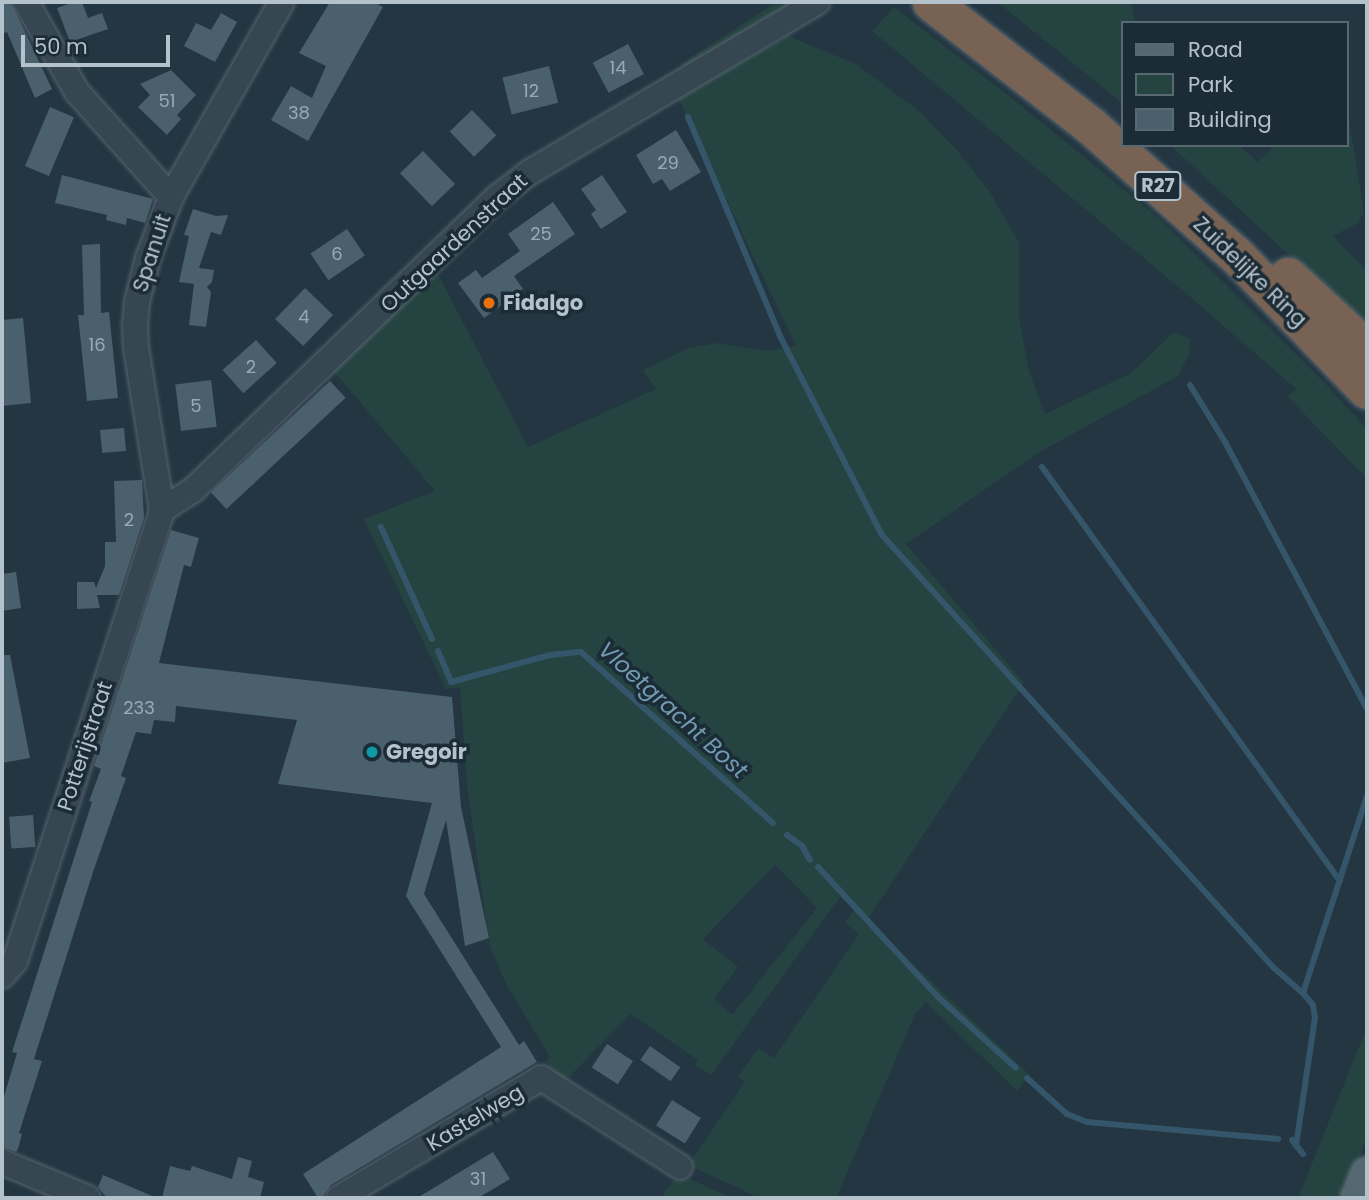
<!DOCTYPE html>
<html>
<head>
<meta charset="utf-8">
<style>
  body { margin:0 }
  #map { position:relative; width:1369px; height:1200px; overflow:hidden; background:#233642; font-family:Poppins,sans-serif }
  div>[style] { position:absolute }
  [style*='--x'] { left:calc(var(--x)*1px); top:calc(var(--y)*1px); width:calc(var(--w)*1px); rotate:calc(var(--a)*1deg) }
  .green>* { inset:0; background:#254340 }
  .stream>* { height:6px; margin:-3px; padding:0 3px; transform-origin:3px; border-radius:3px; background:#35566a }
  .building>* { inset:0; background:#4b606d; transform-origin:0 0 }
  .roads { filter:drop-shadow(0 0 2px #55656f) drop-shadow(0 0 2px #55656f) }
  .minor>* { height:24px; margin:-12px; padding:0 12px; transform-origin:12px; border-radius:12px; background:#374751 }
  .major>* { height:32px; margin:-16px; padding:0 16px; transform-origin:16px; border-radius:16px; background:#556771 }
  .highway>* { height:37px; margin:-18.5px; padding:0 18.5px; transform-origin:18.5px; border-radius:18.5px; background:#786253 }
  .dots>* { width:19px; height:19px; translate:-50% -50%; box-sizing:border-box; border:4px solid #1c2c36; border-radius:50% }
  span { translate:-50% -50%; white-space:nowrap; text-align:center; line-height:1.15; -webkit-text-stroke:7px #1c2c36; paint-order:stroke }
  .number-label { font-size:18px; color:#9aaab4 }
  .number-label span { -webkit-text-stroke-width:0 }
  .shield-label span { padding:2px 5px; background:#1c2c36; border:2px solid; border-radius:5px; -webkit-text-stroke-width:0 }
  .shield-label { font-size:19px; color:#b4c2cc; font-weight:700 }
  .street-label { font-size:21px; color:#b4c2cc }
  .poi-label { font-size:21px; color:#b4c2cc; font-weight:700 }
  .left { translate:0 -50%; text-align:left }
  .water-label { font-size:23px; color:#719ab2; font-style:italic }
  .frame { position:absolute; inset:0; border:4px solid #b4c2cc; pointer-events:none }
  .legend { position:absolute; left:1121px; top:21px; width:228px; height:126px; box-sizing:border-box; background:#1c2c36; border:2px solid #596872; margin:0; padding:9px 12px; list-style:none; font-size:21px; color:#b4c2cc }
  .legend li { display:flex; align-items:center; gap:14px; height:35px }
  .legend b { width:35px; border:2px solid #596872 }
  .scale { position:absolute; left:21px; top:35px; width:149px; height:32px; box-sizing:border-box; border:4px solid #b4c2cc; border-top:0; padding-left:9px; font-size:21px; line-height:24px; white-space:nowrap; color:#b4c2cc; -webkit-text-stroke:5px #1c2c36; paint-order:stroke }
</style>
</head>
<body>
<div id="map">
  <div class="green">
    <i style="clip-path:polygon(776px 2px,795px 2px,686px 67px,681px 64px)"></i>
    <i style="clip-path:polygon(997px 2px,1131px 2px,1135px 23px,1122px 23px,1122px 103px)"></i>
    <i style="clip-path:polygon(894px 7px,1017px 102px,1161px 220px,1325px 383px,1367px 429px,1367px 479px,1288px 397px,1296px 389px,1188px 295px,872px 31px)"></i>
    <i style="clip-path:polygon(evenodd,788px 36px,856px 64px,919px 111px,955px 148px,990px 192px,1019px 243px,1019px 316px,1029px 371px,1045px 414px,1131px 373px,1174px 332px,1190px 339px,1189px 354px,1178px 376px,1038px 453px,906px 544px,1024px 683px,867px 920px,1030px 1075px,1017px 1091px,926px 1002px,915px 1014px,836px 1198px,760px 1198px,688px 1165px,745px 1082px,738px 1076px,759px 1048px,774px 1058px,859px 934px,845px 923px,854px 910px,840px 897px,711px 1075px,695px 1065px,698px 1060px,631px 1014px,562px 1084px,551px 1074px,547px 1060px,550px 1057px,506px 984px,490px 947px,467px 785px,460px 687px,446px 689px,364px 519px,435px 491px,333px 370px,438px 274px,528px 447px,656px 389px,643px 370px,689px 348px,716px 343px,765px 351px,796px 346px,678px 98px,788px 36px,775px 865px,817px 908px,732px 1015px,714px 999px,738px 967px,703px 939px,775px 865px)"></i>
    <i style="clip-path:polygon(1346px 102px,1364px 212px,1358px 223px,1333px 236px,1367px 271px,1367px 327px,1170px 145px,1239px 145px,1258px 162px,1272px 149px,1269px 145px,1346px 145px)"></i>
    <i style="clip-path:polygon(1367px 1027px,1367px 1137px,1345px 1198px,1298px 1198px)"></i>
    <i style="clip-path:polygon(679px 1174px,732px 1198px,660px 1198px)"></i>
  </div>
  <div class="stream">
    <i style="--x:688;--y:117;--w:240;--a:67.2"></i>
    <i style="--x:781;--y:338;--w:221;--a:62.9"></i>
    <i style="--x:882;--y:535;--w:584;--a:47.85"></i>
    <i style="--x:1274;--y:968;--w:38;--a:41"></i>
    <i style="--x:1190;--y:385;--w:67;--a:58.4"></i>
    <i style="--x:1225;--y:442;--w:302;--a:62"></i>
    <i style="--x:1042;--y:467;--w:510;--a:54.25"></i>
    <i style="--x:381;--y:527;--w:123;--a:65.5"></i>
    <i style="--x:438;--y:651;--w:34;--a:67"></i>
    <i style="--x:451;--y:682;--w:103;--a:-15.3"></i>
    <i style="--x:550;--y:655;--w:31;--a:-6"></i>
    <i style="--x:581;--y:652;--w:257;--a:41.7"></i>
    <i style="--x:787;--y:835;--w:19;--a:36"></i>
    <i style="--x:802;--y:846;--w:16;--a:60"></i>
    <i style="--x:818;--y:867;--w:177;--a:47.3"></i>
    <i style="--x:938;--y:997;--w:105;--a:42.3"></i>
    <i style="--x:1027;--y:1078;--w:54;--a:42"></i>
    <i style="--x:1067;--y:1114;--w:22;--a:22"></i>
    <i style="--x:1087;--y:1122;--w:192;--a:5.1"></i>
    <i style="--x:1292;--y:1140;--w:18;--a:52"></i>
    <i style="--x:1296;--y:1146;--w:129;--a:-81.6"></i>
    <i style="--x:1315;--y:1018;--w:13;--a:-99"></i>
    <i style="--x:1313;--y:1005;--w:16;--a:-130"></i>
    <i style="--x:1303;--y:993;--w:207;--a:-72"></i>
  </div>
  <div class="building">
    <i style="clip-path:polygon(2px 2px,11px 2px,52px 89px,35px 98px,7px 32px,2px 34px)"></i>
    <i style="clip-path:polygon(74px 2px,82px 2px,88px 18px,102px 13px,108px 29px,70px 42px,57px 8px)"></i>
    <i style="clip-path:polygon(330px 2px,374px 2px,383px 7px,308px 141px,271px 120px,291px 86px,312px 98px,326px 66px,299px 53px)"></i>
    <i style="clip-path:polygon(221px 13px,237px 22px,215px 62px,184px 46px,196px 23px,211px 30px)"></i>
    <i style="left:628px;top:44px;width:34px;height:40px;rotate:62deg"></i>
    <i style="left:549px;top:66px;width:38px;height:48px;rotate:76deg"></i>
    <i style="clip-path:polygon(171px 70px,196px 95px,177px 115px,181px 119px,167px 135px,138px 107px,150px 95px,140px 84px)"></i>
    <i style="left:50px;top:107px;width:26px;height:64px;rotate:23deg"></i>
    <i style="left:472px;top:110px;width:35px;height:31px;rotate:46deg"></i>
    <i style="clip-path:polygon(676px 130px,701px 172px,670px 191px,662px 179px,653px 184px,636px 155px)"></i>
    <i style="left:423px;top:151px;width:46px;height:32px;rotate:46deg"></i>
    <i style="clip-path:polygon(62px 175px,153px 199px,145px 223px,127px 218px,126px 225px,106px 220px,107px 215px,55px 203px)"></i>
    <i style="clip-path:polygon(602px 175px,627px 212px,601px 229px,591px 214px,596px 210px,581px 189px)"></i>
    <i style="clip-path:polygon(553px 202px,575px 234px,514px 276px,523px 289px,484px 318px,458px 283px,476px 270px,482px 278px,520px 251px,508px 234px)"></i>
    <i style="clip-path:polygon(193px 209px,216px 216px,228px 215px,221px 235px,211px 232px,199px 268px,214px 270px,212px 282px,207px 287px,211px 292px,206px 327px,189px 325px,194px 284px,179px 282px,189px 236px,184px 235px)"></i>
    <i style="left:347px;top:229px;width:32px;height:44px;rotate:56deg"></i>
    <i style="clip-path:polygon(100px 244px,101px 313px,109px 312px,118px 398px,87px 401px,78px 315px,84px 315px,82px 245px)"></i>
    <i style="left:305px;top:288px;width:39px;height:43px;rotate:44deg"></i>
    <i style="clip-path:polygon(23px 318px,31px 403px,2px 406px,2px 320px)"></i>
    <i style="left:256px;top:340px;width:31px;height:45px;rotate:48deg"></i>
    <i style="left:211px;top:380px;width:47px;height:36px;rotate:83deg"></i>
    <i style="left:330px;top:381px;width:23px;height:163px;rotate:47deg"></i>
    <i style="left:124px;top:428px;width:23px;height:24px;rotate:85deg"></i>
    <i style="clip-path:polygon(142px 480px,144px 518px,119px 595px,97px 595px,100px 608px,77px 609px,77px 582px,94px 582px,96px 588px,105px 566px,105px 542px,116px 542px,114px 481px)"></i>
    <i style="clip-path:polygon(171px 530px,199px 538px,191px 567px,184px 565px,159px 663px,452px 697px,461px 807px,489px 938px,465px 946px,446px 820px,424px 894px,519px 1045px,524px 1041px,537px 1062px,331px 1185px,322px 1198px,318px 1198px,303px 1174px,501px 1047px,406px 896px,432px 803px,278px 784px,297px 720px,176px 706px,175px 722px,154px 720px,151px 734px,136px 732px,121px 776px,126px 778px,94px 869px,34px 1059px,42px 1061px,19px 1133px,22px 1134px,18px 1149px,16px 1152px,2px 1147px,2px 1103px,17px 1053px,12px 1052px,92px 802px,89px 801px,101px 769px,94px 766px)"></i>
    <i style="clip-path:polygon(16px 572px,21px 608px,2px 611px,2px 574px)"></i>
    <i style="clip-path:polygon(2px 655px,10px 655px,30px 758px,2px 763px)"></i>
    <i style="left:33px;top:815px;width:32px;height:24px;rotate:86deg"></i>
    <i style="left:607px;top:1044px;width:31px;height:28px;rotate:33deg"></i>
    <i style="left:650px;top:1046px;width:37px;height:17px;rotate:35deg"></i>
    <i style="left:672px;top:1100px;width:34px;height:30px;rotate:32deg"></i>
    <i style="clip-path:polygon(493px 1152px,510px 1179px,478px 1198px,417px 1198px)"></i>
    <i style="clip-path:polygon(238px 1157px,252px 1161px,248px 1177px,264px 1182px,260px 1198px,162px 1198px,170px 1166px,190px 1171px,192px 1166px,232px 1179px)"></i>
    <i style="clip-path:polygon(103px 1175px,157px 1198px,107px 1198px,98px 1187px)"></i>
  </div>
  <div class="roads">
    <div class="minor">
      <i style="--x:171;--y:197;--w:224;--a:-60.4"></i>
      <i style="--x:162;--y:510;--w:37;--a:-33"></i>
      <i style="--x:193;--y:490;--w:424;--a:-43.9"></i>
      <i style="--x:499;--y:196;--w:39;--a:-38"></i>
      <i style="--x:530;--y:172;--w:334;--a:-30.6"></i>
      <i style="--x:2;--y:976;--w:20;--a:-49"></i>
      <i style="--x:15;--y:961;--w:474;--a:-71.9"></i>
      <i style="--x:162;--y:510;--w:165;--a:-99.1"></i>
      <i style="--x:136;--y:347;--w:22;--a:-93"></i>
      <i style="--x:135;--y:325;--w:23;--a:-85"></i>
      <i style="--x:137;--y:302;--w:45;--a:-76"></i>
      <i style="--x:148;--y:258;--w:65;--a:-69.3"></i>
      <i style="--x:171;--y:197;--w:141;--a:-131.8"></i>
      <i style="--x:77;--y:92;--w:103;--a:-119.5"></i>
      <i style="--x:2;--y:1162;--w:93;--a:22.7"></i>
      <i style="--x:339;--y:1198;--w:235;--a:-30.7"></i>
      <i style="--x:541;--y:1078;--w:165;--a:32.6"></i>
    </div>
    <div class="major">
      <i style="--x:1357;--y:1198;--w:27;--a:-68"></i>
    </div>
    <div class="highway">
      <i style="--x:931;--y:2;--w:202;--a:37.8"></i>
      <i style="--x:1091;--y:126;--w:197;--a:41.7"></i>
      <i style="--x:1238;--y:257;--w:185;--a:45.9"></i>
      <i style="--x:1288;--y:276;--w:108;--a:42.7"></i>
    </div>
  </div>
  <div class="dots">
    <i style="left:489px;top:303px;background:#e8710a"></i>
    <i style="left:372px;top:752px;background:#0f9aa8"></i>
  </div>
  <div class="number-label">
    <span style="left:618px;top:68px">14</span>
    <span style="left:531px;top:91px">12</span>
    <span style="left:167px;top:101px">51</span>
    <span style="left:299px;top:113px">38</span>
    <span style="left:668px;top:163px">29</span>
    <span style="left:541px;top:234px">25</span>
    <span style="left:337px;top:254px">6</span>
    <span style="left:304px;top:317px">4</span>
    <span style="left:97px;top:345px">16</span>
    <span style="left:251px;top:367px">2</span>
    <span style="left:196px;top:406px">5</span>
    <span style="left:129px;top:520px">2</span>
    <span style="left:139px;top:708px">233</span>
    <span style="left:478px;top:1179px">31</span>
  </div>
  <div class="shield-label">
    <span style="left:1158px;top:186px">R27</span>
  </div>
  <div class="street-label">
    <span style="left:454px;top:243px;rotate:-43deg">Outgaardenstraat</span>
    <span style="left:152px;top:253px;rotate:-72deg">Spanuit</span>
    <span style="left:1250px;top:272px;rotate:44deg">Zuidelijke Ring</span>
    <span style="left:85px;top:746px;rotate:-72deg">Potterijstraat</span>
    <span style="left:475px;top:1118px;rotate:-31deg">Kastelweg</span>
  </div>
  <div class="poi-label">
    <span class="left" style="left:503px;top:303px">Fidalgo</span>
    <span class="left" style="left:386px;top:752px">Gregoir</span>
  </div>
  <div class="water-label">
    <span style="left:673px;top:710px;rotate:42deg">Vloetgracht Bost</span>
  </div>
  <div class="frame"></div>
  <ul class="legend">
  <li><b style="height:9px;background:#556771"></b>Road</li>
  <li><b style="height:19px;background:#254340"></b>Park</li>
  <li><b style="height:19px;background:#4b606d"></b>Building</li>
  </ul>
  <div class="scale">50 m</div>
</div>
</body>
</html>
